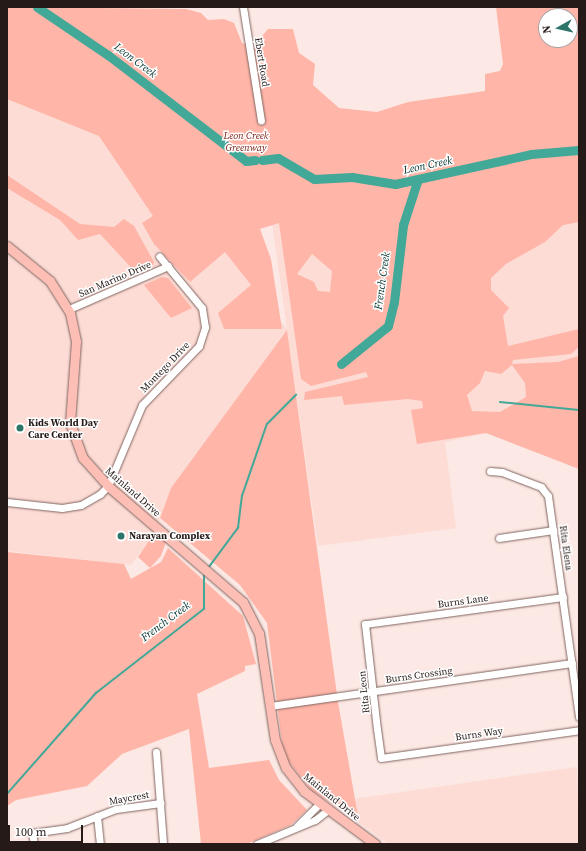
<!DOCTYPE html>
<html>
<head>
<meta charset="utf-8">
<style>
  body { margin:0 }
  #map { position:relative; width:586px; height:851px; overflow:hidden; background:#fce8e4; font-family:"Source Serif 4",serif }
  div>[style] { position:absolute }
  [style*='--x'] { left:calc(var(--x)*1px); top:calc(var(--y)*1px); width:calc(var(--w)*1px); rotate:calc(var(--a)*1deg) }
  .built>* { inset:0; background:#fddcd6 }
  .green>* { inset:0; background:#ffb5a8 }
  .stream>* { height:1.5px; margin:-0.75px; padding:0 0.75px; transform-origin:0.75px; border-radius:0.75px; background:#42a898 }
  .river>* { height:9px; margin:-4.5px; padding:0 4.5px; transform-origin:4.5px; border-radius:4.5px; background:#42a898 }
  .roads { filter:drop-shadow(0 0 1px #80645f) drop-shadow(0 0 1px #80645f) }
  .minor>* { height:7px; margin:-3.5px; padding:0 3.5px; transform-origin:3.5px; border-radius:3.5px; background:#fff }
  .major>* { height:9px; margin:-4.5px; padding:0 4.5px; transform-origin:4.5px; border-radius:4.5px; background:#fdbfb5 }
  .dots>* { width:11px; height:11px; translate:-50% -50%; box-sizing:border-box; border:2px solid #fff; border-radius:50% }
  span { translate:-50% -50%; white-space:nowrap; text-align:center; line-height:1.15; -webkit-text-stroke:3px #fff; paint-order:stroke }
  .street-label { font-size:10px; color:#261a18 }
  .park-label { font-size:10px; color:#7b2015; font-style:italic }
  .poi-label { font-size:10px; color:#261a18; font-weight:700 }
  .left { translate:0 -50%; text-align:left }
  .water-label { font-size:11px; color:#01322b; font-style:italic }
  .frame { position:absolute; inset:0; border:8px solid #261a18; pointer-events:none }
  .north { position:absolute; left:538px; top:8px; width:40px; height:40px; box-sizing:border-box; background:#fff; border:1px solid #a8a3a3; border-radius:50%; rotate:262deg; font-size:11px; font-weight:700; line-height:16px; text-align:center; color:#261a18 }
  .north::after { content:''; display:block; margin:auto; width:14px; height:18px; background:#2e7468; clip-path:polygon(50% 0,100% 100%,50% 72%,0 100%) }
  .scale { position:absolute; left:8px; top:825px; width:75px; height:18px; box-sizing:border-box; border:2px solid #261a18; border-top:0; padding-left:5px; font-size:12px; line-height:14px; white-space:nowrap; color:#261a18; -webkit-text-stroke:3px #fff; paint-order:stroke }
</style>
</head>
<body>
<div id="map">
  <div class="built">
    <i style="clip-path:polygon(7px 91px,123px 133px,175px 189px,287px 329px,272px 223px,396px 226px,579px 213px,579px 469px,486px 433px,445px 442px,456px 528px,318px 546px,287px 331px,171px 488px,153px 535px,131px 565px,7px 551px)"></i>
    <i style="clip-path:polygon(577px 767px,579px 844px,388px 844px,359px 822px,353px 799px)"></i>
  </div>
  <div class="green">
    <i style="clip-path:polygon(evenodd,7px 7px,186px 9px,201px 13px,208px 20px,224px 19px,234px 23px,242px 43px,253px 47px,268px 29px,293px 29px,299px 53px,315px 64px,313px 85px,339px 108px,377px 112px,408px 102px,485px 91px,485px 74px,500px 71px,503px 64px,496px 7px,579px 7px,579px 222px,563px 225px,545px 242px,506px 264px,491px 278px,491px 290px,509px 308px,503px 316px,508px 346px,579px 329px,579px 347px,571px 354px,513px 360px,512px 364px,558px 362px,579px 356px,579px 469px,486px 433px,417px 444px,411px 410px,423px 408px,422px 401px,408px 399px,344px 405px,342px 396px,304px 400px,305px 392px,368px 377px,366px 372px,311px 386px,301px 379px,279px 223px,260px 229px,271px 259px,282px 329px,224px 329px,218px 313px,251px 285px,225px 252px,190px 282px,154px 244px,142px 223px,153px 216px,99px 136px,7px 99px,7px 7px,546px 16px,570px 16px,570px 40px,546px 40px,546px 16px,7px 7px,312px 254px,332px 271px,330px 292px,318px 291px,314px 282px,297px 274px,312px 254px,7px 7px,512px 365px,525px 383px,526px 397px,500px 412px,472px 411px,467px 395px,480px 383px,485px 371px,501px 374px,512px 365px)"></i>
    <i style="clip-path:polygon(7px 175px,80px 224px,114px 227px,124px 219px,134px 226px,154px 262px,153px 267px,137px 274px,100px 234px,78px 240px,60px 220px,7px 188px)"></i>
    <i style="clip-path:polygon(162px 277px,168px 278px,192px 308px,171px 318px,144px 285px)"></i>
    <i style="clip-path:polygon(287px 330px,338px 702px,359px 822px,311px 790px,288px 761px,282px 744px,267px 623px,240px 585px,160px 518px,171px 488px)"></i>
    <i style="clip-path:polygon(155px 532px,166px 542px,161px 556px,150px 568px,138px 557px)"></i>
    <i style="clip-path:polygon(168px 548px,243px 616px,256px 664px,245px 666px,245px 671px,197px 694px,209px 768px,269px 760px,279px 780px,307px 810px,291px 825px,247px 844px,201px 844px,189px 729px,122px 754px,87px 786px,16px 800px,7px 806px,7px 552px,124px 564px,131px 579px,161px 562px)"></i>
  </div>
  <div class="stream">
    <i style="--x:500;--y:402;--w:79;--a:5.8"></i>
    <i style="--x:209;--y:567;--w:49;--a:-53.4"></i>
    <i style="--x:238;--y:528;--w:32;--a:-83"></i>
    <i style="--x:242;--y:496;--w:76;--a:-70.9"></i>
    <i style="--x:267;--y:424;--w:41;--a:-45"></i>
    <i style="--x:7;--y:794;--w:135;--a:-48.6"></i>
    <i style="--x:96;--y:693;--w:137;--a:-37.9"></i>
    <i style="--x:204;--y:609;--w:36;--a:-90"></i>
  </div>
  <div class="river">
    <i style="--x:37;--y:7;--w:86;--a:34.1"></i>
    <i style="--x:108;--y:55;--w:174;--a:37.5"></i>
    <i style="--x:246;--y:161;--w:9;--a:-6"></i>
    <i style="--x:262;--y:160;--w:16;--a:-7"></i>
    <i style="--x:278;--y:158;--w:42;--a:30.3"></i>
    <i style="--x:314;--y:179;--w:38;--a:-3"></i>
    <i style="--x:352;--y:177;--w:44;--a:9.2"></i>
    <i style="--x:395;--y:184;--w:139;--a:-12.4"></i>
    <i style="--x:531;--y:154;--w:48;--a:-4.8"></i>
    <i style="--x:341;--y:364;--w:60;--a:-39"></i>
    <i style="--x:388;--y:326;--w:25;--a:-76"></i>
    <i style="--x:394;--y:302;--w:78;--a:-83.3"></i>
    <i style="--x:403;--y:225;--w:45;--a:-72"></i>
  </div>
  <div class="roads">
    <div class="minor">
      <i style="--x:243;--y:7;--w:115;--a:81"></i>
      <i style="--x:69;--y:309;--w:108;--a:-23.5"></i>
      <i style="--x:490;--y:471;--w:12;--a:5"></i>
      <i style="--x:502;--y:472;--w:42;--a:21"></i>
      <i style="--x:541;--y:487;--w:11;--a:52"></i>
      <i style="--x:548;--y:496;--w:223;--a:82"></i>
      <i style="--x:7;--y:502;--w:55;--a:6.2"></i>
      <i style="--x:62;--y:508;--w:19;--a:-9"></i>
      <i style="--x:81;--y:505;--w:22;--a:-30"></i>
      <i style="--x:100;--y:494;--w:11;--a:-45"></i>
      <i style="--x:108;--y:486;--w:88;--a:-67.2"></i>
      <i style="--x:142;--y:405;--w:82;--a:-46"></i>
      <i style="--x:199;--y:346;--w:20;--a:-72"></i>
      <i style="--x:205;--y:327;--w:19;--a:-99"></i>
      <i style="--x:202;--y:308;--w:67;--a:-129.6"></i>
      <i style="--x:499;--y:538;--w:55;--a:-8.4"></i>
      <i style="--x:563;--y:597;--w:200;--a:172.2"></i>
      <i style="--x:365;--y:624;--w:106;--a:83.5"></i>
      <i style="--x:377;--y:729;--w:29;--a:82"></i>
      <i style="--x:381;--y:758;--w:200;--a:-8"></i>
      <i style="--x:270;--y:706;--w:305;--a:-8.1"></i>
      <i style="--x:156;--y:752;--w:92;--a:85.6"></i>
      <i style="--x:97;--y:816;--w:28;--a:84"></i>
      <i style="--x:297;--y:826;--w:33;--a:-45"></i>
      <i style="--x:34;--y:844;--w:11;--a:-100"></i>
      <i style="--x:32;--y:833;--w:35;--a:-8"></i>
      <i style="--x:67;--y:828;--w:53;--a:-21.2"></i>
      <i style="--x:116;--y:809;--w:45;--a:-7.6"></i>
      <i style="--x:257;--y:844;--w:63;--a:-22.5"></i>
      <i style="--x:315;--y:820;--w:16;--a:-38"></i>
    </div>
    <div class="major">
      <i style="--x:7;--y:246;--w:55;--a:39.1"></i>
      <i style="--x:50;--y:281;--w:38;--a:58"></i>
      <i style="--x:70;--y:313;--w:29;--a:78"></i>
      <i style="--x:76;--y:341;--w:82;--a:94.2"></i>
      <i style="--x:70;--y:423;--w:37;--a:70"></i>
      <i style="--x:83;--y:458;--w:38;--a:48"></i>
      <i style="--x:108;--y:486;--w:178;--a:40.7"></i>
      <i style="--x:243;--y:602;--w:35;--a:63"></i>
      <i style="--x:259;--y:633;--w:108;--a:81.5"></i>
      <i style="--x:275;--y:740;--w:30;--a:69"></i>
      <i style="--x:286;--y:768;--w:29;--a:52"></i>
      <i style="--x:304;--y:791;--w:89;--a:36.7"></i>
    </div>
  </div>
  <div class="dots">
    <i style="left:20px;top:428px;background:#2e7468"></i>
    <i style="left:121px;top:536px;background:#2e7468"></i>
  </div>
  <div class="street-label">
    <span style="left:262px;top:62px;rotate:81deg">Ebert Road</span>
    <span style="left:115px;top:279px;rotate:-23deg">San Marino Drive</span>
    <span style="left:165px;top:367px;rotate:-46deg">Montego Drive</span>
    <span style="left:133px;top:492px;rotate:41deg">Mainland Drive</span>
    <span style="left:566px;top:548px;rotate:82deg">Rita Elena</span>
    <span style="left:463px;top:601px;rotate:-8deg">Burns Lane</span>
    <span style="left:419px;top:675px;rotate:-8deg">Burns Crossing</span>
    <span style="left:364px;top:692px;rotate:-96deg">Rita Leon</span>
    <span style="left:479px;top:734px;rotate:-8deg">Burns Way</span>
    <span style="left:332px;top:797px;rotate:39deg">Mainland Drive</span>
    <span style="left:129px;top:798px;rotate:-10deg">Maycrest</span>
  </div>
  <div class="park-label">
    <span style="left:246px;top:141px">Leon Creek<br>Greenway</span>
  </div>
  <div class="poi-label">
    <span class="left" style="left:28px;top:428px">Kids World Day<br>Care Center</span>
    <span class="left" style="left:129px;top:536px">Narayan Complex</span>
  </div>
  <div class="water-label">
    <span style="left:135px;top:61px;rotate:37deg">Leon Creek</span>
    <span style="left:428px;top:166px;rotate:-12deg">Leon Creek</span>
    <span style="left:383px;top:281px;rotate:-82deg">French Creek</span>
    <span style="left:166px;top:622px;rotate:-37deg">French Creek</span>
  </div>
  <div class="frame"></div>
  <div class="north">N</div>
  <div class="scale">100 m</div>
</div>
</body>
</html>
